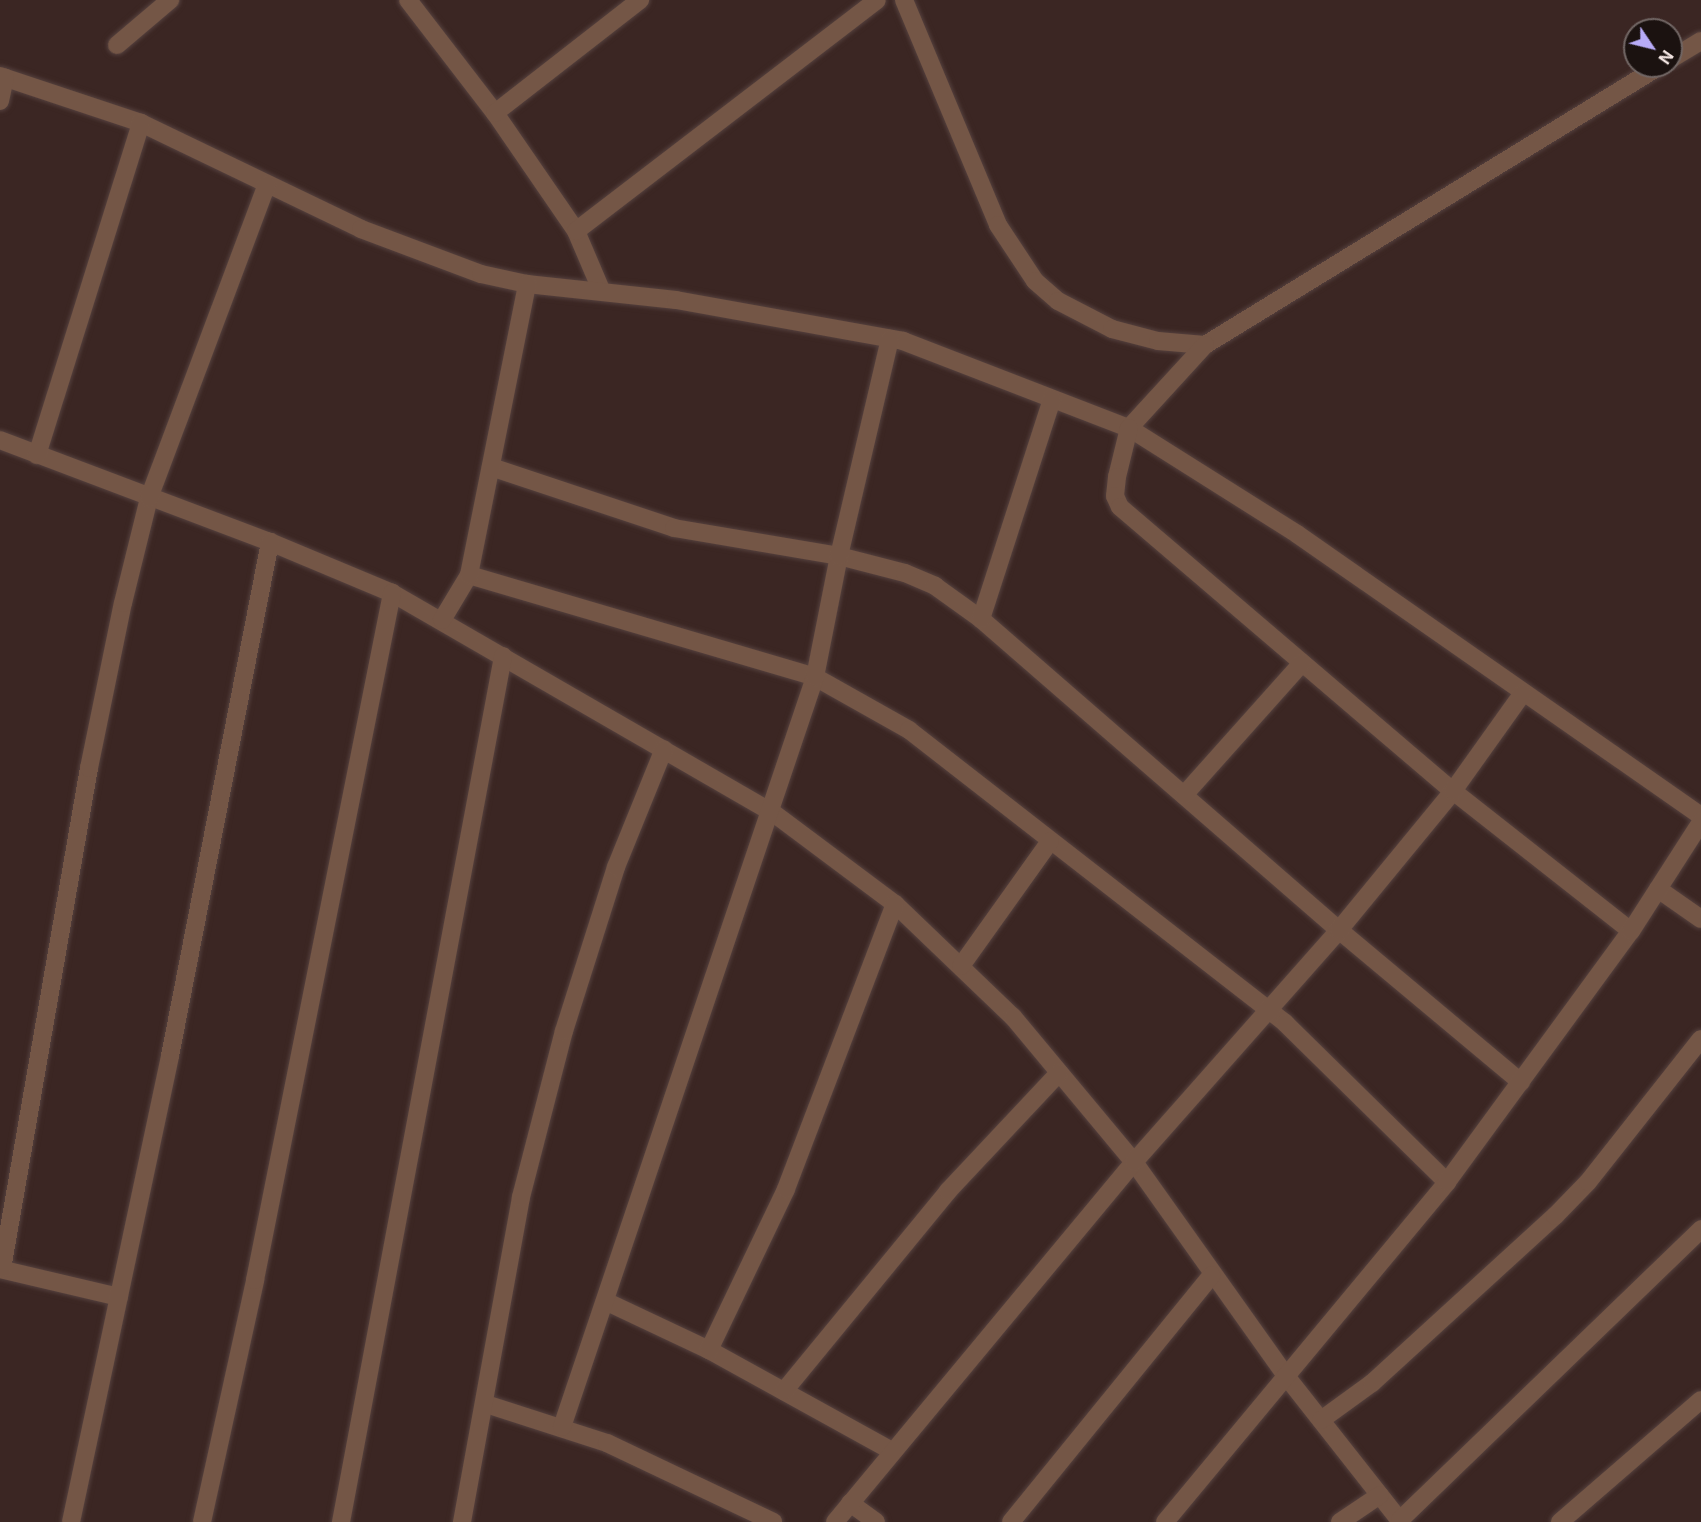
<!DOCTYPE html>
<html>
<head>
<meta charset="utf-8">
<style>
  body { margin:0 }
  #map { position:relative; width:1701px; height:1522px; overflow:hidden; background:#3b2623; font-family:Inter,sans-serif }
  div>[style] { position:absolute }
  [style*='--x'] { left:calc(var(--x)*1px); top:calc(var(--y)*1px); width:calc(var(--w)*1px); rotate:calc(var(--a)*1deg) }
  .roads { filter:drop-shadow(0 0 2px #55413e) drop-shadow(0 0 2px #55413e) }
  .minor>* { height:18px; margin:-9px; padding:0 9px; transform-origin:9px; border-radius:9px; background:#745646 }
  span { translate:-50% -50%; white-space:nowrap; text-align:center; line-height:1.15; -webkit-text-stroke:4.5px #1b1210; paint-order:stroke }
  .north { position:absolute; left:1623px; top:18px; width:60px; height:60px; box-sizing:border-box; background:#1b1210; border:2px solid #716664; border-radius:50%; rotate:125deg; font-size:16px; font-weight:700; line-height:24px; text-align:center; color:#f3e5e2 }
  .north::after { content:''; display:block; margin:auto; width:21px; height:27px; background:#b8abf7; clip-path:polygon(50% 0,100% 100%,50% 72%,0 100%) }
</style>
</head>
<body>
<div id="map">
  <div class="roads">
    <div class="minor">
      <i style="--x:408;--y:0;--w:143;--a:52.4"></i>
      <i style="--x:495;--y:113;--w:143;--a:55.5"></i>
      <i style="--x:576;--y:231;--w:66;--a:66.9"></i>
      <i style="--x:904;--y:0;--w:244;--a:67.3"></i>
      <i style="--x:998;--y:225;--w:67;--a:56.5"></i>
      <i style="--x:1035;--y:281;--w:30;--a:41"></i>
      <i style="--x:1058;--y:301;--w:61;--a:27.4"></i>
      <i style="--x:1112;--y:329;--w:48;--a:14.6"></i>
      <i style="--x:1158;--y:341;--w:47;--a:4.9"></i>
      <i style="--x:1205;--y:345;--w:534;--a:-31.52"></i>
      <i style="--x:117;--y:45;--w:70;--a:-40.3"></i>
      <i style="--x:1671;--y:59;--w:35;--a:-31"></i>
      <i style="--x:0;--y:76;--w:149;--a:18.4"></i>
      <i style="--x:141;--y:123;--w:244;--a:25.7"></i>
      <i style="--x:361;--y:229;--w:128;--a:20.6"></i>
      <i style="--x:481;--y:274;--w:47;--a:12.3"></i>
      <i style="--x:527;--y:284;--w:150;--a:6.1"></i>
      <i style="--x:676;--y:300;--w:231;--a:10.2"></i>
      <i style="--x:903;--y:341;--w:242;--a:21.1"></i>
      <i style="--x:1129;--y:428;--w:199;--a:32.2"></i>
      <i style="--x:1297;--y:534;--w:493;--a:34.9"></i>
      <i style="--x:0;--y:101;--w:24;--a:-78"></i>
      <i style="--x:495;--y:113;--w:184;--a:-37.9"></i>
      <i style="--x:576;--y:231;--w:379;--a:-37.5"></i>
      <i style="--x:1205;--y:345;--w:113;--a:132.5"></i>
      <i style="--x:1129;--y:428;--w:50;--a:103.8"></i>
      <i style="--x:1117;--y:477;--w:19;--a:96"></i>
      <i style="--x:1115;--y:496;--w:12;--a:66"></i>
      <i style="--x:1120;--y:507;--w:438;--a:40.5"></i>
      <i style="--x:1453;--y:791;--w:226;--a:38.2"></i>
      <i style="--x:0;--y:440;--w:289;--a:20.7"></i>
      <i style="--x:270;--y:542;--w:132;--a:22.7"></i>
      <i style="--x:392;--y:593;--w:439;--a:30"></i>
      <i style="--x:772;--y:812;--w:154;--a:36.8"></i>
      <i style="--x:895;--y:904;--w:163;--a:43.8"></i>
      <i style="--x:1013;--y:1017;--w:189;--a:50.2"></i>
      <i style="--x:1134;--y:1162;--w:262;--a:54.6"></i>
      <i style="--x:1286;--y:1376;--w:186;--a:51.8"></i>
      <i style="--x:37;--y:455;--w:348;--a:-72.6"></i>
      <i style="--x:491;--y:467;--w:193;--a:18.4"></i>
      <i style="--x:674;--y:528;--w:167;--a:9.6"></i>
      <i style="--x:839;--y:556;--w:68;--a:14.4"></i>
      <i style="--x:905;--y:573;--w:33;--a:23"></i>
      <i style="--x:935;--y:586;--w:57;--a:35.7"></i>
      <i style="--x:981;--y:619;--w:474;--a:41"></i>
      <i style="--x:1339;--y:930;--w:237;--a:39.9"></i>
      <i style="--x:469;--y:575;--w:361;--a:16.4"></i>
      <i style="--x:815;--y:677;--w:108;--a:29.4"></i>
      <i style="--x:909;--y:730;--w:477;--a:37.9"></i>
      <i style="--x:1285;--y:1023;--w:227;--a:44.5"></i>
      <i style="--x:981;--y:619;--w:231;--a:-72.1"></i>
      <i style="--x:442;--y:620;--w:52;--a:-59"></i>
      <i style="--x:469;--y:575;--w:297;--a:-78.7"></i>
      <i style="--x:1184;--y:795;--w:177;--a:-48.2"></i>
      <i style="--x:1658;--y:889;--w:52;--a:34.9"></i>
      <i style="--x:961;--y:966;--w:153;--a:-54.5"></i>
      <i style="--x:0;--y:1269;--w:122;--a:13.2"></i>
      <i style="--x:2;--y:1269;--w:508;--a:-80.15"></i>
      <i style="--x:89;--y:768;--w:168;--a:-78.4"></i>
      <i style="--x:123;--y:603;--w:108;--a:-76.1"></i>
      <i style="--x:149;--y:498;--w:335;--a:-69.4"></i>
      <i style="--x:605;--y:1301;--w:115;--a:25.2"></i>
      <i style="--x:709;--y:1350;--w:209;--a:28.9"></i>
      <i style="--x:709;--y:1350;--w:178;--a:-64.4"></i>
      <i style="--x:786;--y:1189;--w:305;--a:-69.1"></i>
      <i style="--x:784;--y:1391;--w:259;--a:-50.6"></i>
      <i style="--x:948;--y:1191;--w:162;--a:-46.8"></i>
      <i style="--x:486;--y:1404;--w:127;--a:17.9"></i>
      <i style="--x:607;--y:1443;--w:184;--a:25.4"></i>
      <i style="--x:1321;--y:1420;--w:63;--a:-36"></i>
      <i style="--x:1372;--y:1383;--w:248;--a:-42.4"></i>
      <i style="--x:1555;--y:1216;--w:47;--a:-45.9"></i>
      <i style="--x:1588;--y:1182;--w:182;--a:-51.7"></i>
      <i style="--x:562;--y:1427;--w:792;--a:-71.36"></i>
      <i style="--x:815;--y:677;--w:123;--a:-78.8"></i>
      <i style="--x:839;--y:556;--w:223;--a:-76.8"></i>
      <i style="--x:850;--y:1503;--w:32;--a:36"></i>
      <i style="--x:1400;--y:1520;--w:419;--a:-44"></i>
      <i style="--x:71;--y:1522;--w:476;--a:-78"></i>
      <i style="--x:170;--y:1056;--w:524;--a:-78.99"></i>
      <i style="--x:202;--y:1522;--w:248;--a:-77.6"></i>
      <i style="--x:255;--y:1280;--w:701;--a:-78.72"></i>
      <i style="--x:341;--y:1522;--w:881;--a:-79.4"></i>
      <i style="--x:462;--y:1522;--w:330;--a:-79.7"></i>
      <i style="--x:521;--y:1197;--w:171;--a:-75.5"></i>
      <i style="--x:564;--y:1031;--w:172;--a:-72.4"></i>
      <i style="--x:616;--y:867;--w:127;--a:-67.9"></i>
      <i style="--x:835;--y:1522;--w:468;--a:-50.3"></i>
      <i style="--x:1134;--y:1162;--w:310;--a:-48.5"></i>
      <i style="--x:1339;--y:930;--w:180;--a:-50.6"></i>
      <i style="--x:1453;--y:791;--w:120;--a:-54.5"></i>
      <i style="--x:1011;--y:1522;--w:318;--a:-50.9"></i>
      <i style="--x:1165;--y:1522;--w:442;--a:-50.3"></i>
      <i style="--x:1447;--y:1182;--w:311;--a:-53.8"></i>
      <i style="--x:1631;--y:931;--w:130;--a:-57.3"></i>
      <i style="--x:1340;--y:1522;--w:48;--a:-34"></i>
      <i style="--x:1560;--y:1522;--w:186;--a:-40.9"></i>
    </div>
  </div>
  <div class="north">N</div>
</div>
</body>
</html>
